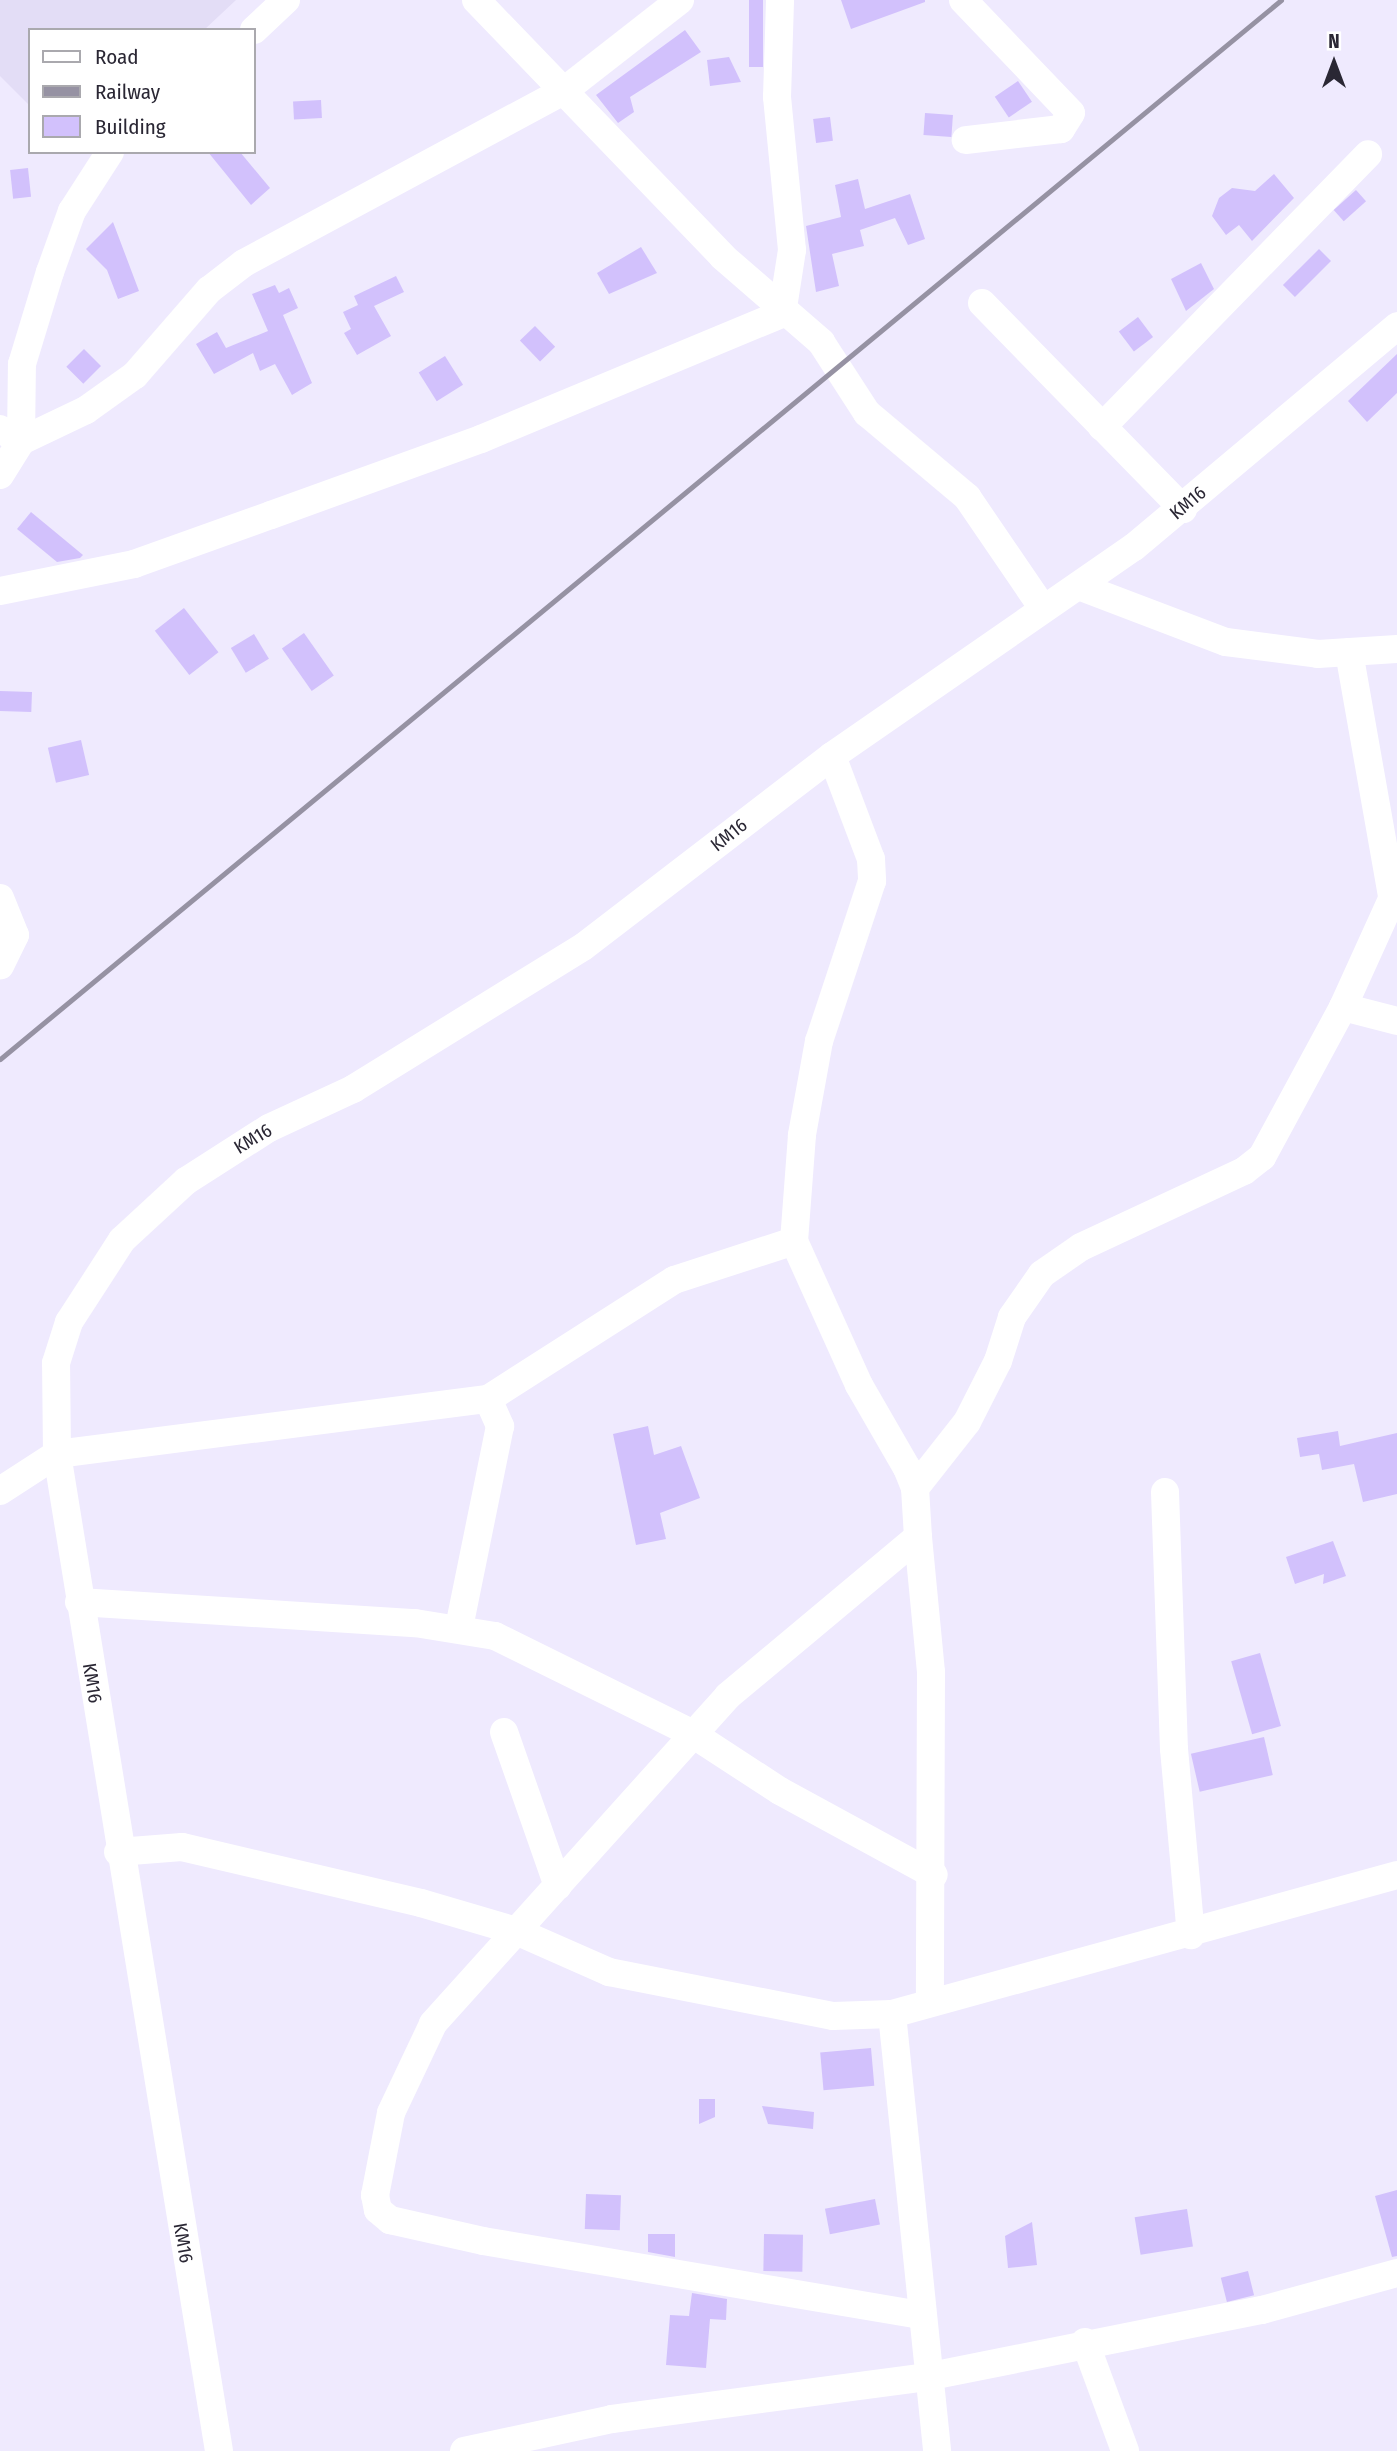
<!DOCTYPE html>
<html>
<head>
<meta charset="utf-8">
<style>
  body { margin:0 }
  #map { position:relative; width:1397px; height:2451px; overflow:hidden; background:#efeafe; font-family:"Fira Sans Condensed",sans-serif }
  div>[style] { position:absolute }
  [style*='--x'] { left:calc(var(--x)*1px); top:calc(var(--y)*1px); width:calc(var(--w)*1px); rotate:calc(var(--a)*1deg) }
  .built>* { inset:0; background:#e3ddf6 }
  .building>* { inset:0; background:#d2c1fc; transform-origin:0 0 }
  .minor>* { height:28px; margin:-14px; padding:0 14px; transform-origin:14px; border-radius:14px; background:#fff }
  .rail>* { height:5px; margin:-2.5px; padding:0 2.5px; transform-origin:2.5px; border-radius:2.5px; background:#9692a3 }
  span { translate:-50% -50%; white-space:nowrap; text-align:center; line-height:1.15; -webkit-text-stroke:6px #fff; paint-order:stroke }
  .street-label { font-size:19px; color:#2a2734 }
  .legend { position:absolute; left:28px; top:28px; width:228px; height:126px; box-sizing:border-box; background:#fff; border:2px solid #aaa9ae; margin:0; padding:9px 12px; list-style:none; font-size:21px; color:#2a2734 }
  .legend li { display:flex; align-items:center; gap:14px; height:35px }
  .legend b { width:35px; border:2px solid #aaa9ae }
  .north { position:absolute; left:1299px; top:28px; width:70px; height:70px; -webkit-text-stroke:5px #fff; paint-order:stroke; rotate:0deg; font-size:19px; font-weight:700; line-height:28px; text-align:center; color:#2a2734 }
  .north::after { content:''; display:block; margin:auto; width:24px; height:32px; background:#2a2734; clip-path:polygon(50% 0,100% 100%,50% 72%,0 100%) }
</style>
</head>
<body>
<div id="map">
  <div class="built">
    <i style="clip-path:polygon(0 0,236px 0,204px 30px,30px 30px,30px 106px,0 76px)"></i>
  </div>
  <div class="building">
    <i style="left:749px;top:0;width:14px;height:67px"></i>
    <i style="clip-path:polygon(841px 0,925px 0,925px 2px,851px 29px)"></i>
    <i style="clip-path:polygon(685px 30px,701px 52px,630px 97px,634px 112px,618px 123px,596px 95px)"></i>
    <i style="clip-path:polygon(729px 57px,741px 82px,710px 86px,707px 60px)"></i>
    <i style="left:1018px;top:81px;width:25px;height:28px;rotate:56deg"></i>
    <i style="left:321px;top:100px;width:18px;height:28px;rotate:87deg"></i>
    <i style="left:925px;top:113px;width:28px;height:22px;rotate:4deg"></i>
    <i style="left:830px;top:117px;width:24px;height:17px;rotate:83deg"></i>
    <i style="clip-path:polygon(208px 152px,240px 152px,270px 188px,251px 205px)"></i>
    <i style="left:28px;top:168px;width:29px;height:18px;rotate:84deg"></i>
    <i style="clip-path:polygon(1274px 174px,1294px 198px,1252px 241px,1239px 225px,1226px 235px,1212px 216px,1219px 198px,1232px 188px,1255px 191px)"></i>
    <i style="clip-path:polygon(858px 179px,865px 209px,910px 194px,925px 239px,908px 245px,895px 218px,860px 230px,864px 246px,832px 254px,839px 286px,816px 292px,806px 226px,841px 217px,835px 185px)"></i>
    <i style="left:1356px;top:190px;width:15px;height:30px;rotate:48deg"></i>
    <i style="clip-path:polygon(113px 222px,139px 291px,118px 299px,107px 270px,86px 249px)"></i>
    <i style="clip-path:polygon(641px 247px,657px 273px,609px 294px,597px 273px)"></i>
    <i style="left:1319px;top:249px;width:17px;height:51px;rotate:45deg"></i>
    <i style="clip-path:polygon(1201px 263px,1214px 289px,1186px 311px,1171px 279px)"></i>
    <i style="clip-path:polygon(396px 276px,404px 292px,374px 306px,391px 336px,357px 355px,344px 333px,351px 329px,343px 312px,358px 305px,354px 296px)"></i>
    <i style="clip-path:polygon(275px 285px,279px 293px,289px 288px,298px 308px,283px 315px,312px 383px,292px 395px,275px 364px,260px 371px,253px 353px,214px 374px,196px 344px,217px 332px,226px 348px,268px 331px,252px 294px)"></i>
    <i style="left:1138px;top:317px;width:25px;height:24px;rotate:53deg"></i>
    <i style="left:535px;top:326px;width:29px;height:21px;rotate:46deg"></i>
    <i style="left:84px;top:349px;width:24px;height:25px;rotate:45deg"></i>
    <i style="clip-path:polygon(1397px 354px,1397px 393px,1367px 422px,1348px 401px)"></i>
    <i style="left:445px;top:356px;width:34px;height:31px;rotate:58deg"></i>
    <i style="clip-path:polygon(31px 512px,83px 555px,80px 558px,57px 562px,17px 529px)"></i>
    <i style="left:184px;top:608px;width:56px;height:37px;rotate:52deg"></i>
    <i style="left:304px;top:633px;width:52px;height:27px;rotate:55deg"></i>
    <i style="left:254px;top:634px;width:29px;height:27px;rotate:59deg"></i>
    <i style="left:0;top:691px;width:32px;height:20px;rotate:2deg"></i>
    <i style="left:81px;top:740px;width:36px;height:34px;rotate:77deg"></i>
    <i style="clip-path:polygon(648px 1426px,654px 1455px,681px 1446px,700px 1498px,660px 1513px,666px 1539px,636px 1545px,613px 1434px)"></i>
    <i style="clip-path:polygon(1338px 1431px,1340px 1446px,1397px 1433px,1397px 1494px,1363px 1502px,1354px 1464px,1322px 1470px,1319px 1454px,1300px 1457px,1297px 1438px)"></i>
    <i style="clip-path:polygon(1333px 1541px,1346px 1576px,1323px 1584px,1324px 1574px,1295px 1584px,1286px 1557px)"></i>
    <i style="left:1260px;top:1653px;width:76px;height:30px;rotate:74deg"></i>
    <i style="left:1264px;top:1737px;width:39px;height:75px;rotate:77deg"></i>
    <i style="left:871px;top:2048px;width:38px;height:51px;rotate:85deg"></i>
    <i style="clip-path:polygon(699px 2099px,715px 2099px,715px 2117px,699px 2124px)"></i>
    <i style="clip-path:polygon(762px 2106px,814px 2112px,813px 2129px,768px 2124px)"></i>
    <i style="clip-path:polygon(1397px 2190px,1397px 2256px,1392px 2257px,1375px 2196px)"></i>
    <i style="left:586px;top:2194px;width:35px;height:35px;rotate:2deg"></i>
    <i style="left:875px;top:2199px;width:26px;height:51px;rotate:79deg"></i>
    <i style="left:1187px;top:2209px;width:38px;height:53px;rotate:81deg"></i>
    <i style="clip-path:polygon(1032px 2222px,1037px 2265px,1008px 2268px,1005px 2236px)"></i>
    <i style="clip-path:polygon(648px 2234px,675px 2234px,675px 2257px,648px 2252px)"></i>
    <i style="left:764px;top:2234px;width:39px;height:37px;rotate:1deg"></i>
    <i style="left:1248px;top:2271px;width:25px;height:28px;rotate:76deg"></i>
    <i style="clip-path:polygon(692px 2293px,727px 2299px,726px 2320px,710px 2319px,706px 2368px,666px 2365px,670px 2315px,689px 2316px)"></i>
  </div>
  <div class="minor">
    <i style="--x:476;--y:0;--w:356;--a:46.1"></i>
    <i style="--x:723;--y:257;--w:130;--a:40.9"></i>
    <i style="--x:821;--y:342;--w:85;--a:57.1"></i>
    <i style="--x:867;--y:413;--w:131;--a:40"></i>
    <i style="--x:967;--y:497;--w:133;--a:55.7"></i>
    <i style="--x:963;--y:0;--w:156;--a:46.3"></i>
    <i style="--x:1071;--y:113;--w:19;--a:122"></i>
    <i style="--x:1061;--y:129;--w:96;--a:173.4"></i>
    <i style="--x:254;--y:30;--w:44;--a:-43.2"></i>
    <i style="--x:982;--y:303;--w:288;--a:45.7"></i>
    <i style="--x:1102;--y:427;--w:381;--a:-45.7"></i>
    <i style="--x:0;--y:429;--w:24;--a:30"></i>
    <i style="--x:21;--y:441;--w:72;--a:-25.5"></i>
    <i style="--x:86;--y:410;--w:60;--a:-35.5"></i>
    <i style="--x:135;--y:375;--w:113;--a:-49"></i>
    <i style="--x:209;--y:290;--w:44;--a:-37.6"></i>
    <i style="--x:244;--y:263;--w:365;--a:-28.3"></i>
    <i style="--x:565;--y:90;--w:146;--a:-38"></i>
    <i style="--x:0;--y:475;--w:40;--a:-58"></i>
    <i style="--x:21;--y:441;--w:77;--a:-89.3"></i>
    <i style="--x:22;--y:364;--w:96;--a:-73.1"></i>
    <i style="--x:50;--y:272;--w:65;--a:-70.2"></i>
    <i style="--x:72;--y:211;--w:70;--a:-57.2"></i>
    <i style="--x:1081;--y:587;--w:155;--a:20.8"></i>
    <i style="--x:1226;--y:642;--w:93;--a:7.4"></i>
    <i style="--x:1318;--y:654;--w:79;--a:-3.6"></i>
    <i style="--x:0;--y:591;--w:137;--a:-11.4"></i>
    <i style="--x:134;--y:564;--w:145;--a:-19.7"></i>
    <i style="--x:271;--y:515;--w:223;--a:-19.9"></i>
    <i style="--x:481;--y:439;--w:326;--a:-22.6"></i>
    <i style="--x:782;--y:314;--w:65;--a:-81.1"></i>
    <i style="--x:792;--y:250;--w:154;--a:-95.6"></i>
    <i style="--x:777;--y:97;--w:97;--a:-88.2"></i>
    <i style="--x:1349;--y:652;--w:248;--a:80"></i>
    <i style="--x:832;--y:756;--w:110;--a:69.3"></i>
    <i style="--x:871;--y:859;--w:22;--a:87"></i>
    <i style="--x:872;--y:881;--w:169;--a:108.3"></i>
    <i style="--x:819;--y:1041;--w:96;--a:100.3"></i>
    <i style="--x:802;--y:1135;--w:106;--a:94.3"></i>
    <i style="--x:794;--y:1241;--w:158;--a:65.7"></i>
    <i style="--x:859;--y:1385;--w:96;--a:60"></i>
    <i style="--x:907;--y:1468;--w:22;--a:68"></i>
    <i style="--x:915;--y:1488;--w:49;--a:86.5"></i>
    <i style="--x:918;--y:1537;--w:248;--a:140.1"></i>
    <i style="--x:728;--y:1696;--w:441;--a:132"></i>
    <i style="--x:433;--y:2024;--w:98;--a:115.3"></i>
    <i style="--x:391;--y:2113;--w:84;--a:101"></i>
    <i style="--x:375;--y:2195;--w:15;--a:79"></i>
    <i style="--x:378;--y:2210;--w:16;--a:40"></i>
    <i style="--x:390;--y:2220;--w:95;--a:12.7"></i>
    <i style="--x:483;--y:2241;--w:442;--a:9.6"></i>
    <i style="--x:0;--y:898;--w:40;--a:68"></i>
    <i style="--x:15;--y:935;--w:34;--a:116"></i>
    <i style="--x:1343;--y:1007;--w:56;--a:14.5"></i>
    <i style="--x:488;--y:1399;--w:221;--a:-32.6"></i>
    <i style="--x:674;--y:1280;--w:126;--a:-18"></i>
    <i style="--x:915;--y:1488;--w:84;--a:-51.8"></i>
    <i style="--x:967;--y:1422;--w:68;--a:-63.1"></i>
    <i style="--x:998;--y:1361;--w:46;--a:-72.3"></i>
    <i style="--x:1012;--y:1317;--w:52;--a:-55.1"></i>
    <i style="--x:1042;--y:1274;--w:47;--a:-34.7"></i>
    <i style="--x:1081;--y:1247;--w:180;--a:-25"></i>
    <i style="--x:1244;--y:1171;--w:23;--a:-38"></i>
    <i style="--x:1262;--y:1157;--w:170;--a:-61.6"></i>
    <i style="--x:1343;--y:1007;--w:131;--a:-65.6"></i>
    <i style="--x:0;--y:1491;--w:68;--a:-33"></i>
    <i style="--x:57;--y:1454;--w:434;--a:-7.3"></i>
    <i style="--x:488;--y:1399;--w:30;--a:66"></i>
    <i style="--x:500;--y:1426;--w:206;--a:101.5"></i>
    <i style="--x:1165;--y:1492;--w:257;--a:88"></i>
    <i style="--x:1174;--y:1749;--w:187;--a:84.8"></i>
    <i style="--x:918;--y:1537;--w:136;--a:84.5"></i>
    <i style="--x:931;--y:1672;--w:329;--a:90.2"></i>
    <i style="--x:79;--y:1602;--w:337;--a:3.6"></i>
    <i style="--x:415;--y:1623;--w:81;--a:9.2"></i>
    <i style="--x:495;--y:1636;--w:219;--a:26.3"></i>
    <i style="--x:691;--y:1733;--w:106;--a:33.1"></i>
    <i style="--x:780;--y:1791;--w:175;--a:28.6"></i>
    <i style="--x:504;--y:1732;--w:163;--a:70.7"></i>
    <i style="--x:118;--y:1852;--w:64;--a:-4.5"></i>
    <i style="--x:182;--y:1847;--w:245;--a:13.2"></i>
    <i style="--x:421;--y:1903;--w:99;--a:16.4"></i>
    <i style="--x:516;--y:1931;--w:102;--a:23.8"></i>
    <i style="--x:609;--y:1972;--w:228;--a:11.1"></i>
    <i style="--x:833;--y:2016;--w:59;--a:-1.9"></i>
    <i style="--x:892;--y:2014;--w:524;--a:-15.39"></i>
    <i style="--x:892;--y:2014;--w:439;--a:84.1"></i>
    <i style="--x:1085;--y:2342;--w:116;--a:69.8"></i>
    <i style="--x:219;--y:2451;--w:1010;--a:-99.23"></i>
    <i style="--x:57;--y:1454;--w:91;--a:-90.6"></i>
    <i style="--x:56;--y:1363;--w:43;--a:-72.4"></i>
    <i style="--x:69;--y:1322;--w:98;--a:-57.1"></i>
    <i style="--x:122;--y:1240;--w:87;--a:-42.7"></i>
    <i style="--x:186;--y:1181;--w:98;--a:-32.6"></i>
    <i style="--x:269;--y:1128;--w:93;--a:-24.9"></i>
    <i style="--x:353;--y:1089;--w:270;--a:-31.7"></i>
    <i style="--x:583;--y:947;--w:314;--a:-37.5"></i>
    <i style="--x:832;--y:756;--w:367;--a:-34.7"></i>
    <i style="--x:1134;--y:547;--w:344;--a:-40"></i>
    <i style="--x:464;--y:2451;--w:151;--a:-12.2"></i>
    <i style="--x:612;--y:2419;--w:317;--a:-7.6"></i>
    <i style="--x:926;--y:2377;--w:343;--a:-11.3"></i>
    <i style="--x:1262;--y:2310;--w:140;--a:-15.3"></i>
  </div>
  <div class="rail">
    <i style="--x:0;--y:1059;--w:1662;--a:-39.58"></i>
  </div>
  <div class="street-label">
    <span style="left:1188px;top:503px;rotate:-40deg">KM16</span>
    <span style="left:729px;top:835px;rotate:-38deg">KM16</span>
    <span style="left:253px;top:1139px;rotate:-31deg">KM16</span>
    <span style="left:92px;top:1683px;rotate:81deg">KM16</span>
    <span style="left:183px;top:2243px;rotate:80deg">KM16</span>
  </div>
  <ul class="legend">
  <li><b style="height:9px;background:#fff"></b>Road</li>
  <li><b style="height:9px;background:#9692a3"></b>Railway</li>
  <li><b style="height:19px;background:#d2c1fc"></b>Building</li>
  </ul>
  <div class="north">N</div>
</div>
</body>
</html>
